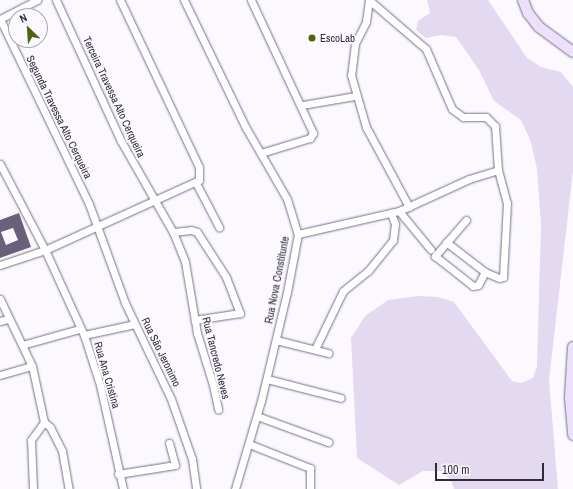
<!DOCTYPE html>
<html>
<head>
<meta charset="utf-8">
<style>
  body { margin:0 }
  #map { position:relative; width:573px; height:489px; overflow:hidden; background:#fbf9ff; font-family:"Archivo Narrow",sans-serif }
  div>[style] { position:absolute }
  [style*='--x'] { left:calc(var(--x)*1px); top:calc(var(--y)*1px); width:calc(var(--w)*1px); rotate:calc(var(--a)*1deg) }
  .green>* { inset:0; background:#e3d9f1 }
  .building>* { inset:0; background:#6b607b }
  .roads { filter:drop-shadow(0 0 1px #786d86) drop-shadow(0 0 1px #786d86) }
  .street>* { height:7px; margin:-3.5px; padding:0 3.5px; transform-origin:3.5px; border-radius:3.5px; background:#fff }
  .secondary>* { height:10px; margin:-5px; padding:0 5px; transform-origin:5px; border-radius:5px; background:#ece0fb }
  .dots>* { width:11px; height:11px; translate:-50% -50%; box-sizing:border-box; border:2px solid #fbf9ff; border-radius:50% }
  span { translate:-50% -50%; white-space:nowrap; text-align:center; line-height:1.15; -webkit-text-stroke:4px #fbf9ff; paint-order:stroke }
  .poi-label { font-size:11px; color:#302c36 }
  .left { translate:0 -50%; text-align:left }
  .street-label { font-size:11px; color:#302c36 }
  .north { position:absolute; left:8px; top:8px; width:40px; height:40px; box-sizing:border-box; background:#fbf9ff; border:1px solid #aaa7af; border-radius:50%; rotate:335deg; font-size:11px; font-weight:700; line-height:16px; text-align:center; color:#302c36 }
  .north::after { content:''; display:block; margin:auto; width:14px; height:18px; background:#4e6411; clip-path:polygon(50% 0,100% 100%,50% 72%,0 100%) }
  .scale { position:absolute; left:435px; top:463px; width:109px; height:18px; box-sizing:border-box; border:2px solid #302c36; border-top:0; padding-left:5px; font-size:12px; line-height:14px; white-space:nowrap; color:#302c36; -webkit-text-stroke:3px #fbf9ff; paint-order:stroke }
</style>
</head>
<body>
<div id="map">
  <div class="green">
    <i style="clip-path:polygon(427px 0,488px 0,527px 58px,541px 67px,561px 72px,573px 87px,573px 171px,549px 380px,558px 489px,454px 489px,451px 480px,441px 471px,423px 471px,399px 485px,357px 458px,351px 338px,365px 316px,388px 300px,418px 296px,438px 297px,454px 302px,512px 381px,521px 383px,533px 378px,537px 366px,541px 225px,537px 169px,531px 142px,521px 120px,494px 101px,479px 70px,456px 37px,441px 35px,426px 38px,416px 30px,418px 21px,430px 13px)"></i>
  </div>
  <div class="building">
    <i style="clip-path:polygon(evenodd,19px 213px,31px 247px,0 258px,0 220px,19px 213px,13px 228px,18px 240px,6px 245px,1px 232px,13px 228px)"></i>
  </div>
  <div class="roads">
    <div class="street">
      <i style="--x:56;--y:0;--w:155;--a:65.3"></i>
      <i style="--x:121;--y:141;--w:105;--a:60.3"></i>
      <i style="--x:173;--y:232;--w:32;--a:68"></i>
      <i style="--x:185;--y:262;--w:72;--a:80.4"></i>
      <i style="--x:197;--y:333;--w:54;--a:72.9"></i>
      <i style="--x:213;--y:385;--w:25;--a:78"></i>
      <i style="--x:184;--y:0;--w:142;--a:64.2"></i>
      <i style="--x:246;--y:128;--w:82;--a:60"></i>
      <i style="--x:287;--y:199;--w:37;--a:73"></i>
      <i style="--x:298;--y:234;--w:59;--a:100.7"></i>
      <i style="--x:287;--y:292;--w:112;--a:103.4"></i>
      <i style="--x:261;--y:401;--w:92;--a:106.5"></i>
      <i style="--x:251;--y:0;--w:147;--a:65"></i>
      <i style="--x:313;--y:133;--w:6;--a:121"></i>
      <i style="--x:310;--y:138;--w:51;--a:163"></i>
      <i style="--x:369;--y:0;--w:75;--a:40.7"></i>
      <i style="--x:426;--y:49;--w:65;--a:66.6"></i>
      <i style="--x:452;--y:109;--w:14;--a:36"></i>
      <i style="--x:463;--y:117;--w:23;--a:0"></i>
      <i style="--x:486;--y:117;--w:13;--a:45"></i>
      <i style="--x:495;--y:126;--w:44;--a:86.1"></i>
      <i style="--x:498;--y:170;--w:34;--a:75"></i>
      <i style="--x:507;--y:203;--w:74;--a:93.1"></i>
      <i style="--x:503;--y:277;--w:4;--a:166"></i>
      <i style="--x:499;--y:278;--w:15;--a:-157"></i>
      <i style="--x:485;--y:272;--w:49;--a:-142.4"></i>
      <i style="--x:369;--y:0;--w:22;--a:98"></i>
      <i style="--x:366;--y:22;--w:25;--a:117"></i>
      <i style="--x:355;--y:44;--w:31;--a:97"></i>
      <i style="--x:351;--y:75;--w:54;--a:73.9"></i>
      <i style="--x:366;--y:127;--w:91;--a:61.7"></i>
      <i style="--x:0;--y:19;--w:205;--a:64.3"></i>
      <i style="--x:89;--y:204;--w:105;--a:70"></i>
      <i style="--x:125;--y:303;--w:106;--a:64.4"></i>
      <i style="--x:171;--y:399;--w:64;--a:70.7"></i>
      <i style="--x:192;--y:459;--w:30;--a:82"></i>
      <i style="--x:0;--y:19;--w:42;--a:-27.2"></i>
      <i style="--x:302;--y:105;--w:54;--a:-9.6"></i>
      <i style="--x:0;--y:164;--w:97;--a:62.4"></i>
      <i style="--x:45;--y:250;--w:94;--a:65.4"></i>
      <i style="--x:84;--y:335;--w:52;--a:72.3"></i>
      <i style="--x:100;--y:385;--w:107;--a:77.5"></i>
      <i style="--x:196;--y:183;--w:50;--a:62.4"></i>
      <i style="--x:399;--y:211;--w:50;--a:50.6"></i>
      <i style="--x:466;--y:220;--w:48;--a:130.7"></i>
      <i style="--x:435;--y:256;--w:48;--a:38.3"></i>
      <i style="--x:473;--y:286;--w:5;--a:-11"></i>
      <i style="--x:478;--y:285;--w:15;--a:-62"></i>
      <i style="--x:173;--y:232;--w:18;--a:-6"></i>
      <i style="--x:191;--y:230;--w:6;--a:18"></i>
      <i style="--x:197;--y:232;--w:54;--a:57.2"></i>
      <i style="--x:226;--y:277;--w:39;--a:69"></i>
      <i style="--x:240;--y:313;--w:46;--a:171.2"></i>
      <i style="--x:298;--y:234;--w:104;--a:-12.8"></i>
      <i style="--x:399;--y:211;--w:77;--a:-24.6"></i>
      <i style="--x:469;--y:179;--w:30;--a:-17"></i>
      <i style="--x:0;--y:265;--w:47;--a:-18.4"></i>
      <i style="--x:45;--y:250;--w:169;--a:-24.4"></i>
      <i style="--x:199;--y:180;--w:13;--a:-90"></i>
      <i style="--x:199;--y:167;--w:185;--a:-115.3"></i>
      <i style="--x:0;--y:299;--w:74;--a:64.5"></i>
      <i style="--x:32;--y:366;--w:57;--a:77.9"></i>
      <i style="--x:44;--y:422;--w:8;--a:40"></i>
      <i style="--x:50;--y:427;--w:27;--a:63"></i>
      <i style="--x:62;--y:451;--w:39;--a:80"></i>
      <i style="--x:0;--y:321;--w:8;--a:-14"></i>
      <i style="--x:84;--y:335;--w:52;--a:-12.2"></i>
      <i style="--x:276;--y:340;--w:54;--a:14"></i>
      <i style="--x:22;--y:345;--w:59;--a:-15.7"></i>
      <i style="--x:315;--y:349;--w:64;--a:-64.2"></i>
      <i style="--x:343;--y:291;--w:32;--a:-39"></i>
      <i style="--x:368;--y:271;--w:40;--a:-51"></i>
      <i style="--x:393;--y:240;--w:16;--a:-83"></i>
      <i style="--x:395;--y:224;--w:12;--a:-110"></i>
      <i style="--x:0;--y:375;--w:33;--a:-16"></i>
      <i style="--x:267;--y:379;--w:76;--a:14.4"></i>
      <i style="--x:257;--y:416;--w:76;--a:20.1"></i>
      <i style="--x:249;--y:444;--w:66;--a:21.5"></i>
      <i style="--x:310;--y:468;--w:21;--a:90"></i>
      <i style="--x:118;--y:474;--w:58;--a:-9"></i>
      <i style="--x:175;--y:465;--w:23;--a:-105"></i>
      <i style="--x:33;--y:489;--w:49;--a:-92.3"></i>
      <i style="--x:31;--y:440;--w:22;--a:-54"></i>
    </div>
    <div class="secondary">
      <i style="--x:523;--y:0;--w:14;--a:69"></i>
      <i style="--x:528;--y:13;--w:18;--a:52"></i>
      <i style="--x:539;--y:27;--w:42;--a:36.3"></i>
      <i style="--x:573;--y:347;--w:51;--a:93.4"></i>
      <i style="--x:570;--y:398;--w:37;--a:85"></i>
    </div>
  </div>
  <div class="dots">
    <i style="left:312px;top:38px;background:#4e6411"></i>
  </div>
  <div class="poi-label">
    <span class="left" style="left:320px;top:38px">EscoLab</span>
  </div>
  <div class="street-label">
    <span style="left:114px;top:97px;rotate:65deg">Terceira Travessa Alto Cerqueira</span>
    <span style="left:59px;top:117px;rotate:64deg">Segunda Travessa Alto Cerqueira</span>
    <span style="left:277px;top:280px;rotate:-79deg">Rua Nova Constitunte</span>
    <span style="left:161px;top:352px;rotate:64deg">Rua São Jeronimo</span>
    <span style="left:216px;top:358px;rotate:76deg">Rua Tancredo Neves</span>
    <span style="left:107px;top:375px;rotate:74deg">Rua Ana Cristina</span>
  </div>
  <div class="north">N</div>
  <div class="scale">100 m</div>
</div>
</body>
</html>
